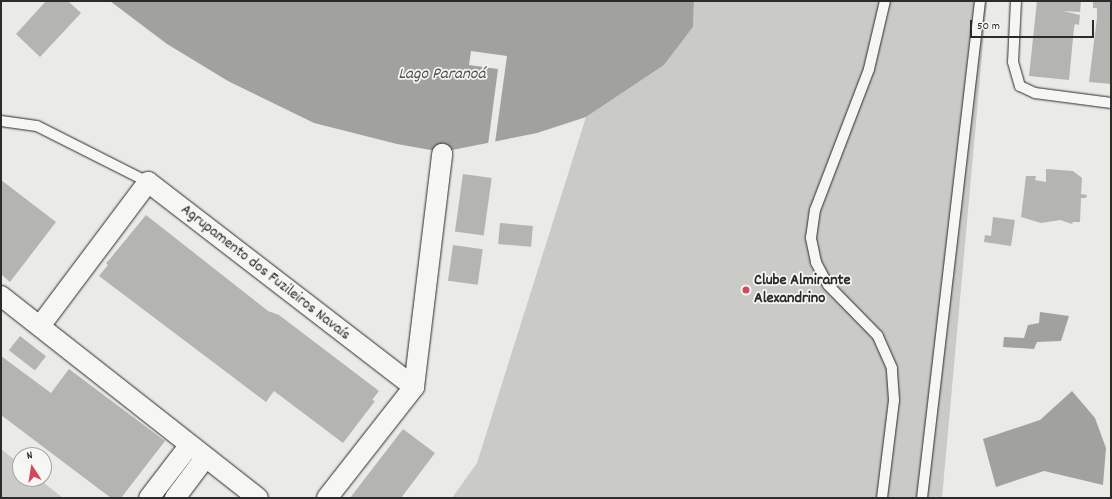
<!DOCTYPE html>
<html>
<head>
<meta charset="utf-8">
<style>
  body { margin:0 }
  #map { position:relative; width:1112px; height:499px; overflow:hidden; background:#eaeae6; font-family:Dekko,sans-serif }
  div>[style] { position:absolute }
  [style*='--x'] { left:calc(var(--x)*1px); top:calc(var(--y)*1px); width:calc(var(--w)*1px); rotate:calc(var(--a)*1deg) }
  .green>* { inset:0; background:#cacac7 }
  .water>* { inset:0; background:#a1a19e }
  .pier>* { inset:0; background:#eaeae6 }
  .building>* { inset:0; background:#b4b4b1; transform-origin:0 0 }
  .roads { filter:drop-shadow(0 0 1px #2b2b2b) drop-shadow(0 0 1px #2b2b2b) }
  .lane>* { height:10px; margin:-5px; padding:0 5px; transform-origin:5px; border-radius:5px; background:#f6f6f2 }
  .street>* { height:20px; margin:-10px; padding:0 10px; transform-origin:10px; border-radius:10px; background:#f6f6f2 }
  .dots>* { width:11px; height:11px; translate:-50% -50%; box-sizing:border-box; border:2px solid #f6f6f2; border-radius:50% }
  span { translate:-50% -50%; white-space:nowrap; text-align:center; line-height:1.15; -webkit-text-stroke:3.5px #f6f6f2; paint-order:stroke }
  .street-label { font-size:16px; color:#2b2b2b }
  .poi-label { font-size:16px; color:#2b2b2b; font-weight:700 }
  .left { translate:0 -50%; text-align:left }
  .water-label { font-size:17px; color:#545453; font-style:italic }
  .frame { position:absolute; inset:0; border:2px solid #2b2b2b; pointer-events:none }
  .north { position:absolute; left:12px; top:447px; width:40px; height:40px; box-sizing:border-box; background:#f6f6f2; border:1px solid #a5a5a2; border-radius:50%; rotate:348deg; font-size:11px; font-weight:700; line-height:16px; text-align:center; color:#2b2b2b }
  .north::after { content:''; display:block; margin:auto; width:14px; height:18px; background:#d1495b; clip-path:polygon(50% 0,100% 100%,50% 72%,0 100%) }
  .scale { position:absolute; left:970px; top:20px; width:124px; height:18px; box-sizing:border-box; border:2px solid #2b2b2b; border-top:0; padding-left:5px; font-size:12px; line-height:14px; white-space:nowrap; color:#2b2b2b; -webkit-text-stroke:3px #f6f6f2; paint-order:stroke }
</style>
</head>
<body>
<div id="map">
  <div class="green">
    <i style="clip-path:polygon(694px 1px,987px 1px,942px 498px,452px 498px,477px 463px,586px 117px,664px 65px,693px 27px)"></i>
    <i style="clip-path:polygon(1px 449px,20px 464px,20px 479px,39px 479px,63px 498px,1px 498px)"></i>
  </div>
  <div class="water">
    <i style="clip-path:polygon(110px 1px,694px 1px,693px 27px,664px 65px,586px 117px,537px 133px,442px 152px,397px 144px,314px 123px,228px 81px,167px 44px)"></i>
    <i style="clip-path:polygon(1040px 312px,1069px 316px,1061px 341px,1037px 342px,1034px 349px,1003px 347px,1004px 337px,1024px 338px,1028px 325px,1039px 323px)"></i>
    <i style="clip-path:polygon(1072px 391px,1095px 418px,1106px 448px,1103px 485px,1044px 471px,996px 487px,983px 439px,1040px 420px)"></i>
  </div>
  <div class="pier">
    <i style="clip-path:polygon(471px 51px,507px 56px,495px 143px,488px 145px,498px 69px,469px 65px)"></i>
  </div>
  <div class="building">
    <i style="clip-path:polygon(46px 1px,68px 1px,81px 13px,40px 57px,16px 34px)"></i>
    <i style="clip-path:polygon(1037px 1px,1081px 1px,1080px 12px,1063px 11px,1080px 15px,1079px 25px,1075px 24px,1074px 28px,1069px 80px,1029px 76px)"></i>
    <i style="clip-path:polygon(1093px 1px,1111px 1px,1111px 84px,1089px 82px,1097px 18px,1097px 8px,1093px 8px)"></i>
    <i style="clip-path:polygon(1046px 169px,1073px 171px,1082px 178px,1081px 194px,1087px 195px,1086px 198px,1081px 198px,1080px 222px,1073px 222px,1072px 224px,1060px 220px,1041px 223px,1021px 217px,1026px 176px,1036px 176px,1035px 180px,1046px 182px)"></i>
    <i style="left:463px;top:174px;width:29px;height:58px;rotate:8deg"></i>
    <i style="clip-path:polygon(1px 180px,56px 222px,10px 282px,1px 274px)"></i>
    <i style="clip-path:polygon(146px 215px,268px 311px,279px 315px,379px 391px,372px 400px,375px 401px,343px 443px,274px 391px,266px 402px,99px 276px,108px 265px,106px 263px,109px 260px)"></i>
    <i style="clip-path:polygon(993px 217px,1015px 220px,1011px 246px,984px 242px,985px 235px,991px 236px)"></i>
    <i style="left:500px;top:223px;width:33px;height:21px;rotate:5deg"></i>
    <i style="left:453px;top:245px;width:30px;height:36px;rotate:8deg"></i>
    <i style="left:20px;top:336px;width:33px;height:18px;rotate:38deg"></i>
    <i style="clip-path:polygon(1px 356px,51px 393px,69px 369px,165px 441px,121px 498px,111px 498px,1px 415px)"></i>
    <i style="clip-path:polygon(403px 429px,435px 453px,401px 498px,350px 498px)"></i>
  </div>
  <div class="roads">
    <div class="lane">
      <i style="--x:1016;--y:1;--w:61;--a:92.8"></i>
      <i style="--x:1013;--y:62;--w:25;--a:74"></i>
      <i style="--x:1020;--y:86;--w:17;--a:25"></i>
      <i style="--x:1035;--y:93;--w:77;--a:7.5"></i>
      <i style="--x:1;--y:121;--w:36;--a:8"></i>
      <i style="--x:37;--y:126;--w:124;--a:26.8"></i>
      <i style="--x:882;--y:498;--w:99;--a:-83"></i>
      <i style="--x:894;--y:400;--w:32;--a:-94"></i>
      <i style="--x:892;--y:368;--w:35;--a:-114"></i>
      <i style="--x:878;--y:336;--w:71;--a:-134.4"></i>
      <i style="--x:828;--y:285;--w:26;--a:-118"></i>
      <i style="--x:816;--y:262;--w:25;--a:-102"></i>
      <i style="--x:811;--y:238;--w:28;--a:-82"></i>
      <i style="--x:815;--y:210;--w:151;--a:-69"></i>
      <i style="--x:869;--y:69;--w:70;--a:-76.8"></i>
      <i style="--x:922;--y:498;--w:500;--a:-83.34"></i>
    </div>
    <div class="street">
      <i style="--x:1;--y:296;--w:327;--a:38.2"></i>
      <i style="--x:40;--y:326;--w:180;--a:-53.1"></i>
      <i style="--x:148;--y:182;--w:336;--a:37.6"></i>
      <i style="--x:414;--y:387;--w:141;--a:128.1"></i>
      <i style="--x:414;--y:387;--w:235;--a:-83.1"></i>
      <i style="--x:149;--y:498;--w:66;--a:-52.4"></i>
      <i style="--x:175;--y:498;--w:50;--a:-53.1"></i>
    </div>
  </div>
  <div class="dots">
    <i style="left:746px;top:290px;background:#d1495b"></i>
  </div>
  <div class="street-label">
    <span style="left:265px;top:273px;rotate:38deg">Agrupamento dos Fuzileiros Navaís</span>
  </div>
  <div class="poi-label">
    <span class="left" style="left:754px;top:290px">Clube Almirante<br>Alexandrino</span>
  </div>
  <div class="water-label">
    <span style="left:442px;top:76px">Lago Paranoá</span>
  </div>
  <div class="frame"></div>
  <div class="north">N</div>
  <div class="scale">50 m</div>
</div>
</body>
</html>
